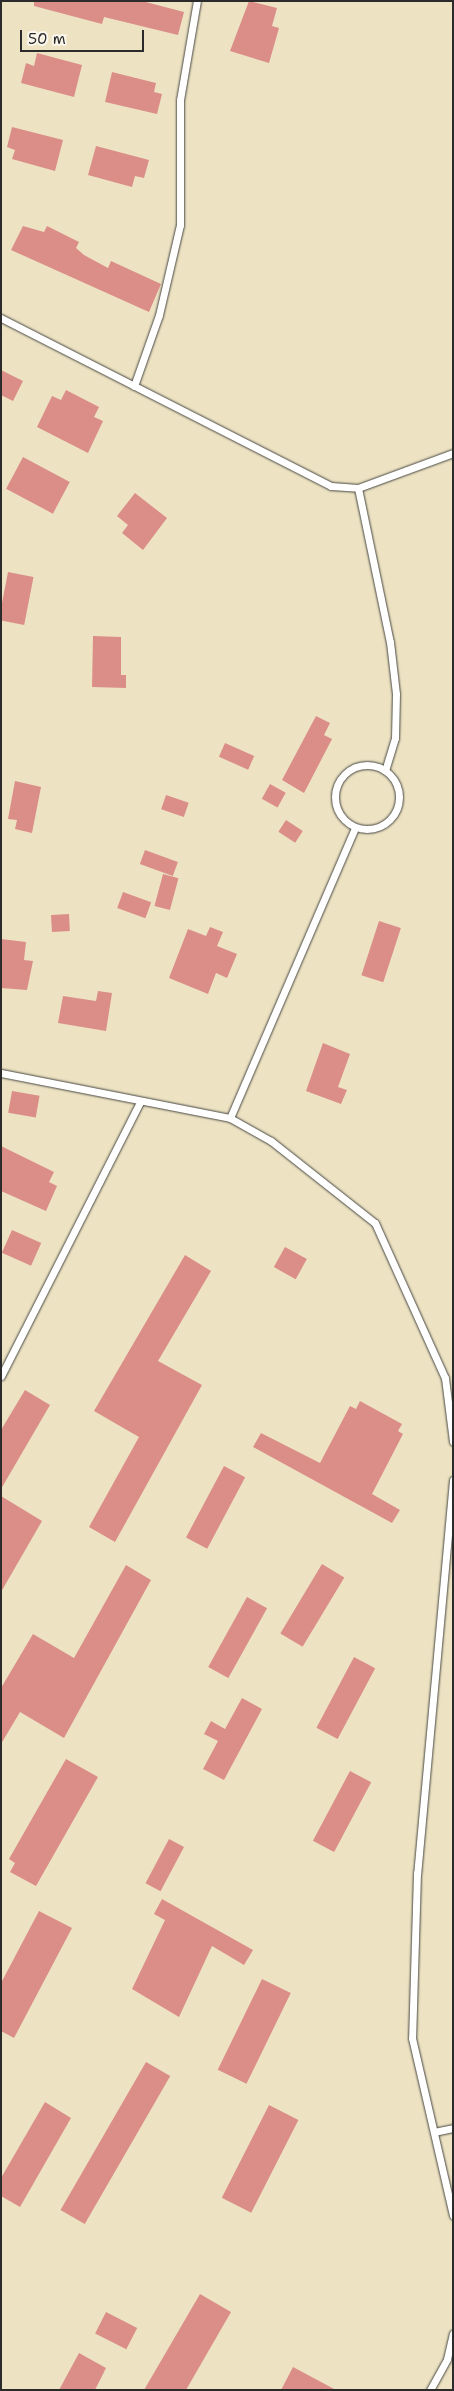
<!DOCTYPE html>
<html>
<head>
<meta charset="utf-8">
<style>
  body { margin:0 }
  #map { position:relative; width:454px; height:2391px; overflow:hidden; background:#ede3c3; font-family:"Shantell Sans",sans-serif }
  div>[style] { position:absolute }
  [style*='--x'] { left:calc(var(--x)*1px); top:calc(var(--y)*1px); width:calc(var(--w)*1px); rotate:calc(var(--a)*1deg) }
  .building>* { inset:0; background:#db8e88; transform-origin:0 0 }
  .roads { filter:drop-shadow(0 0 1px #484742) drop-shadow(0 0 1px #484742) }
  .service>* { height:7px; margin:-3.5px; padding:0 3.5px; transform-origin:3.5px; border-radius:3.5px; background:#fff }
  .service>.ring { margin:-3.5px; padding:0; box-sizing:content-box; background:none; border:7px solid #fff; border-radius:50% }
  span { translate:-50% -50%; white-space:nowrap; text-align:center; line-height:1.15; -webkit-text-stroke:4.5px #fbf7ec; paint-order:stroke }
  .frame { position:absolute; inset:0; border:2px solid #2b2b2b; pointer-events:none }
  .scale { position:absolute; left:20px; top:30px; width:124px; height:22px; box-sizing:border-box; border:2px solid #2b2b2b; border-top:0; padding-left:6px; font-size:15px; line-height:18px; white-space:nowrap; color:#2b2b2b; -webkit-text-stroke:4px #fbf7ec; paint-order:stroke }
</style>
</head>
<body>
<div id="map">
  <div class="building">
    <i style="clip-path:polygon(34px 1px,142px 1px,184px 12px,178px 35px,104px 17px,102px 24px,34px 6px)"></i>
    <i style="clip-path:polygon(249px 1px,277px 8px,272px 26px,279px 28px,269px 63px,230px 51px)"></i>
    <i style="clip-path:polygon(37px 53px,82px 65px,74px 97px,21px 83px,26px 63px,34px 66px)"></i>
    <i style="clip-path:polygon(112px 72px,156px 83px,154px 92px,162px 94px,157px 114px,105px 102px)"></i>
    <i style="clip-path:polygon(12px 127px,63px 140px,55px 171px,12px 159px,15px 150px,7px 147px)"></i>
    <i style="clip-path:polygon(96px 146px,149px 160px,144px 178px,135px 176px,132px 187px,88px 175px)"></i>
    <i style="clip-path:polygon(23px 226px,44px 232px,47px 226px,79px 242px,76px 248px,84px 255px,108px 268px,111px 261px,161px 284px,149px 312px,11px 250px)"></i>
    <i style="clip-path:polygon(1px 370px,23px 381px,13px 401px,1px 395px)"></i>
    <i style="clip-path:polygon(66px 390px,99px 407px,94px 417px,103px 421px,88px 453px,37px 427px,52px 396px,61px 400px)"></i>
    <i style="left:23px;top:457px;width:53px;height:36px;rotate:28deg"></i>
    <i style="clip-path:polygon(135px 493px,167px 518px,143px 550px,122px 533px,128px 525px,117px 516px)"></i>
    <i style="left:8px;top:572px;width:26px;height:49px;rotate:11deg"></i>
    <i style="clip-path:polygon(93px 636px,121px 637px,121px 675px,126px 675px,126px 688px,92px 687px)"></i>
    <i style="clip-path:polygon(316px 716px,330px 723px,324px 735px,332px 739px,304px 793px,282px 780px)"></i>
    <i style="left:225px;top:743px;width:32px;height:15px;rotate:24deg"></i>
    <i style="clip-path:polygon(15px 781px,41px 787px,32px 833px,15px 829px,17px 820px,8px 819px)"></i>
    <i style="left:270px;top:784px;width:18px;height:17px;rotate:29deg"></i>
    <i style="left:166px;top:795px;width:24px;height:15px;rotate:19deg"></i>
    <i style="left:286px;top:820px;width:20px;height:14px;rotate:33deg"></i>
    <i style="left:145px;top:850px;width:35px;height:15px;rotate:20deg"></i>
    <i style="left:163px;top:874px;width:16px;height:33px;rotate:15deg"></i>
    <i style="left:123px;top:892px;width:30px;height:17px;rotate:20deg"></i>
    <i style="left:69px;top:914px;width:17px;height:18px;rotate:87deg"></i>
    <i style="left:379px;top:921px;width:23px;height:57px;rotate:18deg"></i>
    <i style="clip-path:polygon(210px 927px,223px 932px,217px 946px,237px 954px,227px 978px,216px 973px,208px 994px,169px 978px,188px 929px,206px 936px)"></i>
    <i style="clip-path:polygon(1px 939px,26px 942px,24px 960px,33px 961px,27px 990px,1px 988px)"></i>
    <i style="clip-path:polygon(98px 991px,112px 993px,106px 1031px,58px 1023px,63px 996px,96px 1001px)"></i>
    <i style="clip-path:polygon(323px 1043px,350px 1054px,338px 1087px,347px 1090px,341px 1104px,306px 1091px)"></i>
    <i style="left:12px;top:1091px;width:28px;height:22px;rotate:10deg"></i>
    <i style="clip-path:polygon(1px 1146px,54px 1172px,49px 1182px,57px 1186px,46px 1211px,1px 1191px)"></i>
    <i style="left:12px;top:1230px;width:32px;height:25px;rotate:24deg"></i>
    <i style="left:285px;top:1247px;width:25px;height:23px;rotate:29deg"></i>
    <i style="clip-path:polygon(185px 1255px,211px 1271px,158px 1361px,202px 1385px,115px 1542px,89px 1527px,139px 1437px,94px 1411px)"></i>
    <i style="clip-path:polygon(25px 1390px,50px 1405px,1px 1489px,1px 1430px)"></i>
    <i style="clip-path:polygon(360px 1401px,402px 1424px,398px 1431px,403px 1434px,372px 1494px,400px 1510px,392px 1523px,253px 1447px,261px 1433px,320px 1463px,350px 1406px,356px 1409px)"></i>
    <i style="left:224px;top:1466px;width:24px;height:81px;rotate:28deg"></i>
    <i style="clip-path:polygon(1px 1496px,42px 1521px,1px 1592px)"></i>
    <i style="left:322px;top:1564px;width:26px;height:81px;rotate:31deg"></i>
    <i style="clip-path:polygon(126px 1565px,151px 1580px,64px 1738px,20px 1712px,1px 1744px,1px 1688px,33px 1634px,74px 1658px)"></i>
    <i style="left:247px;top:1597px;width:23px;height:80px;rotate:29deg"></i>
    <i style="left:354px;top:1657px;width:24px;height:80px;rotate:28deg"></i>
    <i style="clip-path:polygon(242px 1698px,262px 1709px,224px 1780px,203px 1769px,218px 1741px,204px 1734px,211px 1721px,225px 1729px)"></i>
    <i style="clip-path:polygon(66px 1759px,98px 1777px,36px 1886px,10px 1872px,15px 1863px,9px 1859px)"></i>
    <i style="left:350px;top:1771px;width:24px;height:79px;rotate:28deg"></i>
    <i style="left:169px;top:1839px;width:17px;height:50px;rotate:28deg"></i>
    <i style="clip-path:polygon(162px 1899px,253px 1950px,244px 1965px,212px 1946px,179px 2017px,132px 1989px,165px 1920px,154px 1914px)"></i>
    <i style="clip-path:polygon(39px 1911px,72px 1928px,14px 2038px,1px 2031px,1px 1983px)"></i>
    <i style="left:262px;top:1979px;width:32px;height:101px;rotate:26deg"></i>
    <i style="left:146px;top:2062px;width:28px;height:171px;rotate:30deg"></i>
    <i style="clip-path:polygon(45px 2102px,71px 2118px,20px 2207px,1px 2196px,1px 2178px)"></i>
    <i style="left:269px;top:2105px;width:33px;height:104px;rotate:27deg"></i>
    <i style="clip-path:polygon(200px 2294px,231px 2312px,186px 2390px,144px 2390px)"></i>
    <i style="left:106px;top:2312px;width:35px;height:24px;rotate:27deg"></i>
    <i style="clip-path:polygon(79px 2353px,106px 2368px,95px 2390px,59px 2390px)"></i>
    <i style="clip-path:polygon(293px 2367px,336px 2390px,281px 2390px)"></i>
  </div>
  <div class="roads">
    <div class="service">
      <i style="--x:1;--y:318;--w:370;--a:27"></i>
      <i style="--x:331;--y:486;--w:27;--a:4"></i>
      <i style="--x:358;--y:488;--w:101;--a:-20.2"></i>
      <i style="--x:134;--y:386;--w:75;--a:-70.6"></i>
      <i style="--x:159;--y:315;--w:92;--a:-76.9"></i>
      <i style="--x:180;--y:225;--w:125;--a:-90"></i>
      <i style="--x:180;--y:100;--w:100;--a:-80.3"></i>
      <i style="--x:358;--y:488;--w:157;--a:78.3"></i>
      <i style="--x:390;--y:642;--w:52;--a:83.4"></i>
      <i style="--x:396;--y:694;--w:44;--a:91.3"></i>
      <i style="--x:395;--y:738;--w:34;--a:107"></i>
      <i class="ring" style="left:335px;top:765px;width:57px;height:57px"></i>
      <i style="--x:1;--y:1073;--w:233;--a:11.1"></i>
      <i style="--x:230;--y:1118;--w:47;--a:29.3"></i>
      <i style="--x:271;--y:1141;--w:132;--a:38.3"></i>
      <i style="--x:375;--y:1223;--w:170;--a:65.7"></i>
      <i style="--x:445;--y:1378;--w:64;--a:82.8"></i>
      <i style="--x:230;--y:1118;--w:316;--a:-66.7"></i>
      <i style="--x:1;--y:1376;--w:307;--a:-63.1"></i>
      <i style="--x:453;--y:1480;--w:395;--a:95.2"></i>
      <i style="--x:417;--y:1873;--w:165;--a:91.7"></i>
      <i style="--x:412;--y:2038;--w:182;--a:77"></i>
      <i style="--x:434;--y:2132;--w:19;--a:-12"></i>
      <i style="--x:430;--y:2390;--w:35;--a:-61"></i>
      <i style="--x:447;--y:2359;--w:26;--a:-77"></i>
    </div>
  </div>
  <div class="frame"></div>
  <div class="scale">50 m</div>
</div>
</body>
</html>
